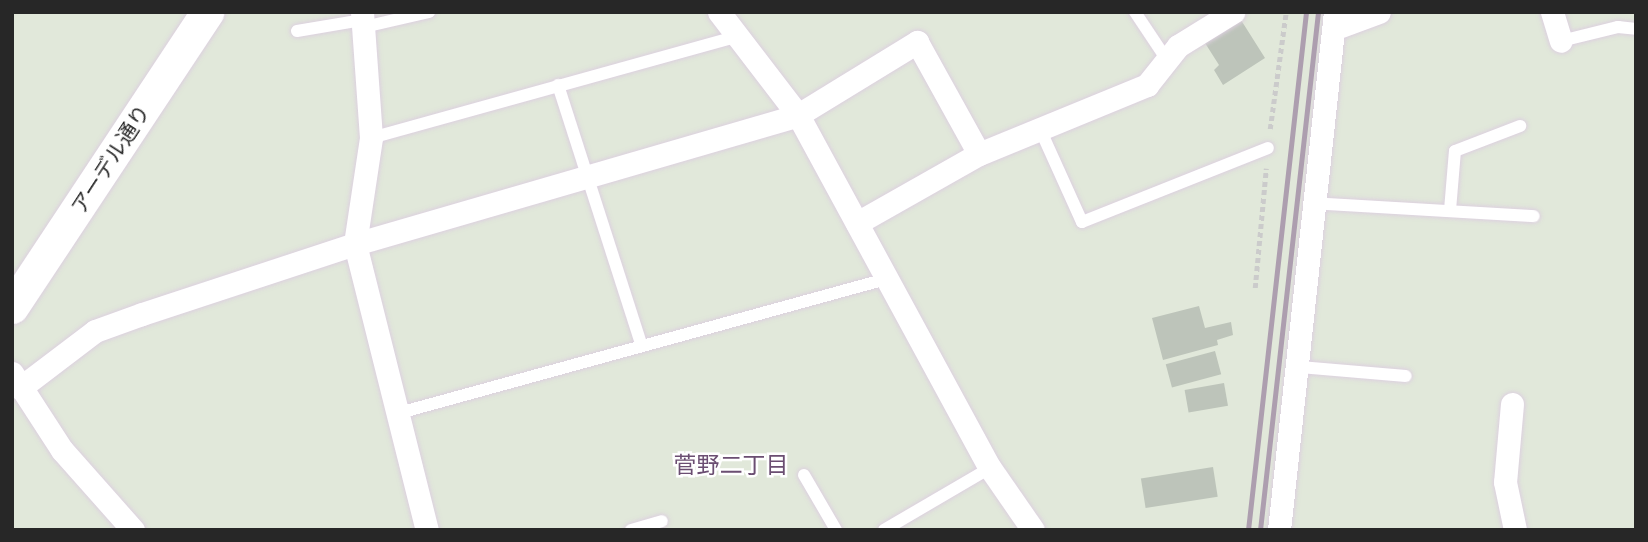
<!DOCTYPE html>
<html>
<head>
<meta charset="utf-8">
<style>
  body { margin:0 }
  #map { position:relative; width:1648px; height:542px; overflow:hidden; background:#e1e8da; font-family:Commissioner,"Noto Sans JP",sans-serif }
  div>[style] { position:absolute }
  [style*='--x'] { left:calc(var(--x)*1px); top:calc(var(--y)*1px); width:calc(var(--w)*1px); rotate:calc(var(--a)*1deg) }
  .building>* { inset:0; background:#bdc4ba; transform-origin:0 0 }
  .path>* { height:4.5px; margin-top:-2.25px; transform-origin:0; background:repeating-linear-gradient(90deg,#cbcbcb 0 5px,transparent 0 8.5px) }
  .roads { filter:drop-shadow(0 0 2px #dcd0df) drop-shadow(0 0 2px #dcd0df) }
  .lane>* { height:12px; margin:-6px; padding:0 6px; transform-origin:6px; border-radius:6px; background:#fff }
  .street>* { height:23px; margin:-11.5px; padding:0 11.5px; transform-origin:11.5px; border-radius:11.5px; background:#fff }
  .secondary>* { height:33px; margin:-16.5px; padding:0 16.5px; transform-origin:16.5px; border-radius:16.5px; background:#fff }
  .rail>* { height:5px; margin:-2.5px; padding:0 2.5px; transform-origin:2.5px; border-radius:2.5px; background:#ad9eaf }
  span { translate:-50% -50%; white-space:nowrap; text-align:center; line-height:1.15; -webkit-text-stroke:5px #fff; paint-order:stroke }
  .street-label { font-size:21px; color:#272727 }
  .neighbourhood-label { font-size:23px; color:#6b4e72 }
  .frame { position:absolute; inset:0; border:14px solid #272727; pointer-events:none }
</style>
</head>
<body>
<div id="map">
  <div class="building">
    <i style="clip-path:polygon(1241px 20px,1265px 58px,1223px 85px,1214px 70px,1219px 65px,1205px 43px)"></i>
    <i style="clip-path:polygon(1199px 306px,1205px 328px,1231px 322px,1233px 335px,1217px 340px,1218px 345px,1163px 360px,1152px 318px)"></i>
    <i style="left:1215px;top:351px;width:24px;height:51px;rotate:75deg"></i>
    <i style="left:1224px;top:383px;width:23px;height:40px;rotate:80deg"></i>
    <i style="left:1213px;top:467px;width:30px;height:73px;rotate:81deg"></i>
  </div>
  <div class="path">
    <i style="--x:1270;--y:129;--w:118;--a:-82.2"></i>
    <i style="--x:1255;--y:288;--w:120;--a:-84.7"></i>
  </div>
  <div class="roads">
    <div class="lane">
      <i style="--x:1135;--y:12;--w:58;--a:56.3"></i>
      <i style="--x:364;--y:27;--w:67;--a:-13"></i>
      <i style="--x:297;--y:31;--w:67;--a:-9.5"></i>
      <i style="--x:1561;--y:41;--w:59;--a:-13.8"></i>
      <i style="--x:1618;--y:27;--w:18;--a:6"></i>
      <i style="--x:558;--y:85;--w:274;--a:72.2"></i>
      <i style="--x:1040;--y:129;--w:102;--a:65.7"></i>
      <i style="--x:1082;--y:222;--w:200;--a:-21.7"></i>
      <i style="--x:371;--y:138;--w:383;--a:-15.5"></i>
      <i style="--x:1312;--y:203;--w:222;--a:3.4"></i>
      <i style="--x:1450;--y:210;--w:59;--a:-85.2"></i>
      <i style="--x:1455;--y:151;--w:70;--a:-21"></i>
      <i style="--x:1300;--y:367;--w:106;--a:4.9"></i>
      <i style="--x:399;--y:413;--w:505;--a:-15.38"></i>
      <i style="--x:804;--y:475;--w:64;--a:59.8"></i>
      <i style="--x:631;--y:530;--w:32;--a:-16"></i>
      <i style="--x:884;--y:530;--w:123;--a:-30.3"></i>
    </div>
    <div class="street">
      <i style="--x:362;--y:12;--w:126;--a:85.9"></i>
      <i style="--x:371;--y:138;--w:107;--a:98.6"></i>
      <i style="--x:355;--y:244;--w:295;--a:75.9"></i>
      <i style="--x:719;--y:12;--w:130;--a:52.5"></i>
      <i style="--x:798;--y:115;--w:402;--a:61.5"></i>
      <i style="--x:990;--y:468;--w:75;--a:55.3"></i>
      <i style="--x:1552;--y:12;--w:30;--a:73"></i>
      <i style="--x:1333;--y:29;--w:49;--a:-20.3"></i>
      <i style="--x:857;--y:223;--w:140;--a:-29.5"></i>
      <i style="--x:979;--y:154;--w:182;--a:-22.3"></i>
      <i style="--x:1147;--y:85;--w:50;--a:-51.5"></i>
      <i style="--x:1178;--y:46;--w:65;--a:-31.7"></i>
      <i style="--x:12;--y:373;--w:92;--a:57"></i>
      <i style="--x:62;--y:450;--w:107;--a:48.4"></i>
      <i style="--x:20;--y:388;--w:94;--a:-37.2"></i>
      <i style="--x:95;--y:331;--w:50;--a:-19.9"></i>
      <i style="--x:142;--y:314;--w:224;--a:-18.2"></i>
      <i style="--x:355;--y:244;--w:461;--a:-16.2"></i>
      <i style="--x:798;--y:115;--w:140;--a:-31.5"></i>
      <i style="--x:917;--y:42;--w:128;--a:61"></i>
      <i style="--x:1512;--y:404;--w:78;--a:95.1"></i>
      <i style="--x:1505;--y:482;--w:49;--a:78.2"></i>
      <i style="--x:1279;--y:530;--w:521;--a:-83.83"></i>
    </div>
    <div class="secondary">
      <i style="--x:12;--y:307;--w:354;--a:-56.5"></i>
    </div>
  </div>
  <div class="rail">
    <i style="--x:1248;--y:530;--w:521;--a:-83.61"></i>
    <i style="--x:1260;--y:530;--w:521;--a:-83.61"></i>
  </div>
  <div class="street-label">
    <span style="left:110px;top:159px;rotate:-57deg">アーデル通り</span>
  </div>
  <div class="neighbourhood-label">
    <span style="left:731px;top:464px">菅野二丁目</span>
  </div>
  <div class="frame"></div>
</div>
</body>
</html>
